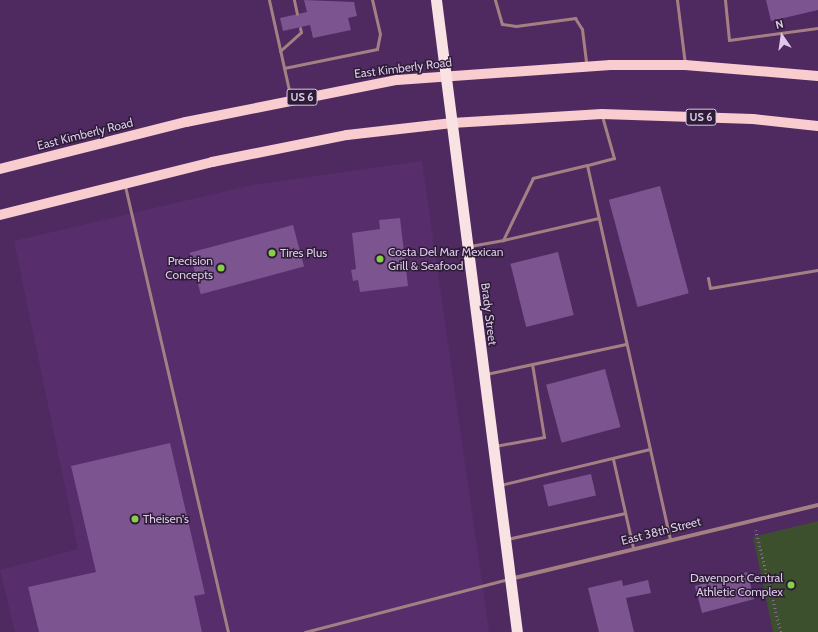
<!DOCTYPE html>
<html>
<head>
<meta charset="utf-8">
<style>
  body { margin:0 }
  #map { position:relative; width:818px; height:632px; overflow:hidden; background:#4e2a61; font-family:Cabin,sans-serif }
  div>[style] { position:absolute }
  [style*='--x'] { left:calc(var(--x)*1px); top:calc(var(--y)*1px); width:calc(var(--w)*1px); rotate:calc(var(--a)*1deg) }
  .built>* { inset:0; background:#572d6c }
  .green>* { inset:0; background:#3d502e }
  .building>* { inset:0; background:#7b5490; transform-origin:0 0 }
  .path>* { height:2.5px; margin-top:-1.25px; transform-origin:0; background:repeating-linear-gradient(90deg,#876997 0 1px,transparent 0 4px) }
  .service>* { height:3px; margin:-1.5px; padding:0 1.5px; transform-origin:1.5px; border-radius:1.5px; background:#a58083 }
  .minor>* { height:4px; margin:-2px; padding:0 2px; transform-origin:2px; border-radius:2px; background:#a58083 }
  .primary>* { height:10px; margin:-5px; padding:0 5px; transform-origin:5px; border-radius:5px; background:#f9ccd0 }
  .trunk>* { height:11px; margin:-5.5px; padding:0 5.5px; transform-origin:5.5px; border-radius:5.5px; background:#f8e2e4 }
  .dots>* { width:11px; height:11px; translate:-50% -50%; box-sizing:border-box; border:2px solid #2c1c35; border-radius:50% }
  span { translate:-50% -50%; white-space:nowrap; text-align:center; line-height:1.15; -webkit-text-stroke:3px #2c1c35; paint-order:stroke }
  .shield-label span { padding:1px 3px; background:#2c1c35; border:1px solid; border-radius:3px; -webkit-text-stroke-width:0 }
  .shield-label { font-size:11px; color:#dec9ea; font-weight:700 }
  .street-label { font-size:12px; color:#dec9ea }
  .poi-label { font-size:12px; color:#dec9ea }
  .left { translate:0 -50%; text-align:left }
  .right { translate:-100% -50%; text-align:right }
  .north { position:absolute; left:762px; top:16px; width:40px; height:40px; -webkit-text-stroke:3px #2c1c35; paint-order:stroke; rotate:347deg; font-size:11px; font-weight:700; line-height:16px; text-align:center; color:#dec9ea }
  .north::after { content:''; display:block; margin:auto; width:14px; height:18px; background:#dec9ea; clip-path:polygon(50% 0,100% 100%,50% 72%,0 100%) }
</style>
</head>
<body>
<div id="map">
  <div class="built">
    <i style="clip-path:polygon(422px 161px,489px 632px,15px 632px,0 570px,78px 549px,14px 241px,252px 185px)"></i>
  </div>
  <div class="green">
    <i style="clip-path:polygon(818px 521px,818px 632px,773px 632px,753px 537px)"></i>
  </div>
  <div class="building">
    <i style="clip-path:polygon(304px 0,354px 2px,357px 16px,348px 18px,351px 30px,313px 38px,310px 25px,283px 31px,280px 18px,307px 12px)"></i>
    <i style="clip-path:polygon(766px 0,818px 0,818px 10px,771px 21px)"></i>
    <i style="left:660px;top:186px;width:111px;height:53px;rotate:75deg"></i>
    <i style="clip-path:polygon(400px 218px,408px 286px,360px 292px,358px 280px,353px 281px,351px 270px,356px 269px,352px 233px,380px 229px,379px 220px)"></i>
    <i style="left:293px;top:225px;width:43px;height:107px;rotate:75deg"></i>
    <i style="left:558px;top:252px;width:65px;height:49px;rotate:76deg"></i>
    <i style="left:605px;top:369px;width:60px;height:61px;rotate:75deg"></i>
    <i style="clip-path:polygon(170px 443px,205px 594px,194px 596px,202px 632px,39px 632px,28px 587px,96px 572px,71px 466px)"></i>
    <i style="left:591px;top:474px;width:22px;height:49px;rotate:77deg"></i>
    <i style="left:747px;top:572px;width:28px;height:54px;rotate:75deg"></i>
    <i style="clip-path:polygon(622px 580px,623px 586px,648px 580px,651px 593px,626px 598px,634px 632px,599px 632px,588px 588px)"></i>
  </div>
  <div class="path">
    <i style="--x:756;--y:530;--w:105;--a:76.2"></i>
  </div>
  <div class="service">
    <i style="--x:269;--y:0;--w:101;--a:77.5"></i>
    <i style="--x:294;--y:0;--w:14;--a:78"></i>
    <i style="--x:495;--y:0;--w:25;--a:74"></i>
    <i style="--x:502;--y:24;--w:14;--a:8"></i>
    <i style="--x:516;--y:26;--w:60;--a:-7.7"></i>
    <i style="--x:575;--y:18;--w:13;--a:58"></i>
    <i style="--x:582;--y:29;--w:35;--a:83"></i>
    <i style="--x:677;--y:0;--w:64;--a:82.9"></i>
    <i style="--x:725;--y:0;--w:40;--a:84.3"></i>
    <i style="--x:729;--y:40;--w:90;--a:-7.7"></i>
    <i style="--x:280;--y:51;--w:28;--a:-42"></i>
    <i style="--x:301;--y:32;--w:4;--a:-104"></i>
    <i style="--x:284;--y:68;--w:95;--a:-11.5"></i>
    <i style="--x:377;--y:49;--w:15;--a:-79"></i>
    <i style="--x:380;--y:34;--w:35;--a:-103"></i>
    <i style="--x:602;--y:116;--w:44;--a:74.1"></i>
    <i style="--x:614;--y:158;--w:28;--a:165"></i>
    <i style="--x:587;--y:165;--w:383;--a:77.5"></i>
    <i style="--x:587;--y:165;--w:56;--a:166.5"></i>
    <i style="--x:533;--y:178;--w:69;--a:115.8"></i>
    <i style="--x:503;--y:240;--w:98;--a:-13"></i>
    <i style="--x:125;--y:186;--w:458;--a:77"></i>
    <i style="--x:470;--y:246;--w:34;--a:-10"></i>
    <i style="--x:708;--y:278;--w:10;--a:79"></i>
    <i style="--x:710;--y:288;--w:109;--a:-9.5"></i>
    <i style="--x:486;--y:374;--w:143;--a:-12.1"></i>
    <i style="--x:495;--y:446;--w:50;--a:-10.4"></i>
    <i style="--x:544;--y:437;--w:74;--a:-99.3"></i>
    <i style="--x:613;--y:459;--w:91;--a:77.3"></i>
    <i style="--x:500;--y:485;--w:154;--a:-13.5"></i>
    <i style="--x:507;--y:539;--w:121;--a:-12.4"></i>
    <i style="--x:305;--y:632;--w:210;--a:-14.6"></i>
  </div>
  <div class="minor">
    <i style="--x:510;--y:579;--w:317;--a:-13.5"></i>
  </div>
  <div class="primary">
    <i style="--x:0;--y:169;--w:192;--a:-14.2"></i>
    <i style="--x:186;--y:122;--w:215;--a:-11.3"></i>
    <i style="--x:397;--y:80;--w:214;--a:-4"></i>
    <i style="--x:610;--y:65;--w:75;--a:0"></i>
    <i style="--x:685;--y:65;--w:133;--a:4.7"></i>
    <i style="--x:0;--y:215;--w:219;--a:-14"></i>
    <i style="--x:212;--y:162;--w:138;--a:-11.3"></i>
    <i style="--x:347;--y:135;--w:106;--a:-6.5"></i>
    <i style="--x:452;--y:123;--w:150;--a:-3.4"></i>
    <i style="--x:602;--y:114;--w:151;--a:1.9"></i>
    <i style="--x:753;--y:119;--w:65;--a:6.1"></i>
  </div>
  <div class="trunk">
    <i style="--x:436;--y:0;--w:637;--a:82.7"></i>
  </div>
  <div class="dots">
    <i style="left:272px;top:253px;background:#88cf49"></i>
    <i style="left:380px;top:259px;background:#88cf49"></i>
    <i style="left:221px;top:268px;background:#88cf49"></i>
    <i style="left:135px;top:519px;background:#88cf49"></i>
    <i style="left:791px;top:585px;background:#88cf49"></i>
  </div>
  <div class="shield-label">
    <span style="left:302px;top:97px">US 6</span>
    <span style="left:701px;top:117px">US 6</span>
  </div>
  <div class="street-label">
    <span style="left:403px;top:68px;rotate:-7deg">East Kimberly Road</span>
    <span style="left:85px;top:134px;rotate:-14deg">East Kimberly Road</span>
    <span style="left:489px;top:314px;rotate:83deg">Brady Street</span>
    <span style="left:661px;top:531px;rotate:-14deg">East 38th Street</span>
  </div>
  <div class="poi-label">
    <span class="left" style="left:388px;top:259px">Costa Del Mar Mexican<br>Grill &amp; Seafood</span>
    <span class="left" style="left:280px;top:253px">Tires Plus</span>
    <span class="right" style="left:213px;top:268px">Precision<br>Concepts</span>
    <span class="left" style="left:143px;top:519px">Theisen's</span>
    <span class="right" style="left:783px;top:585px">Davenport Central<br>Athletic Complex</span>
  </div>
  <div class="north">N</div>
</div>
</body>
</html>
